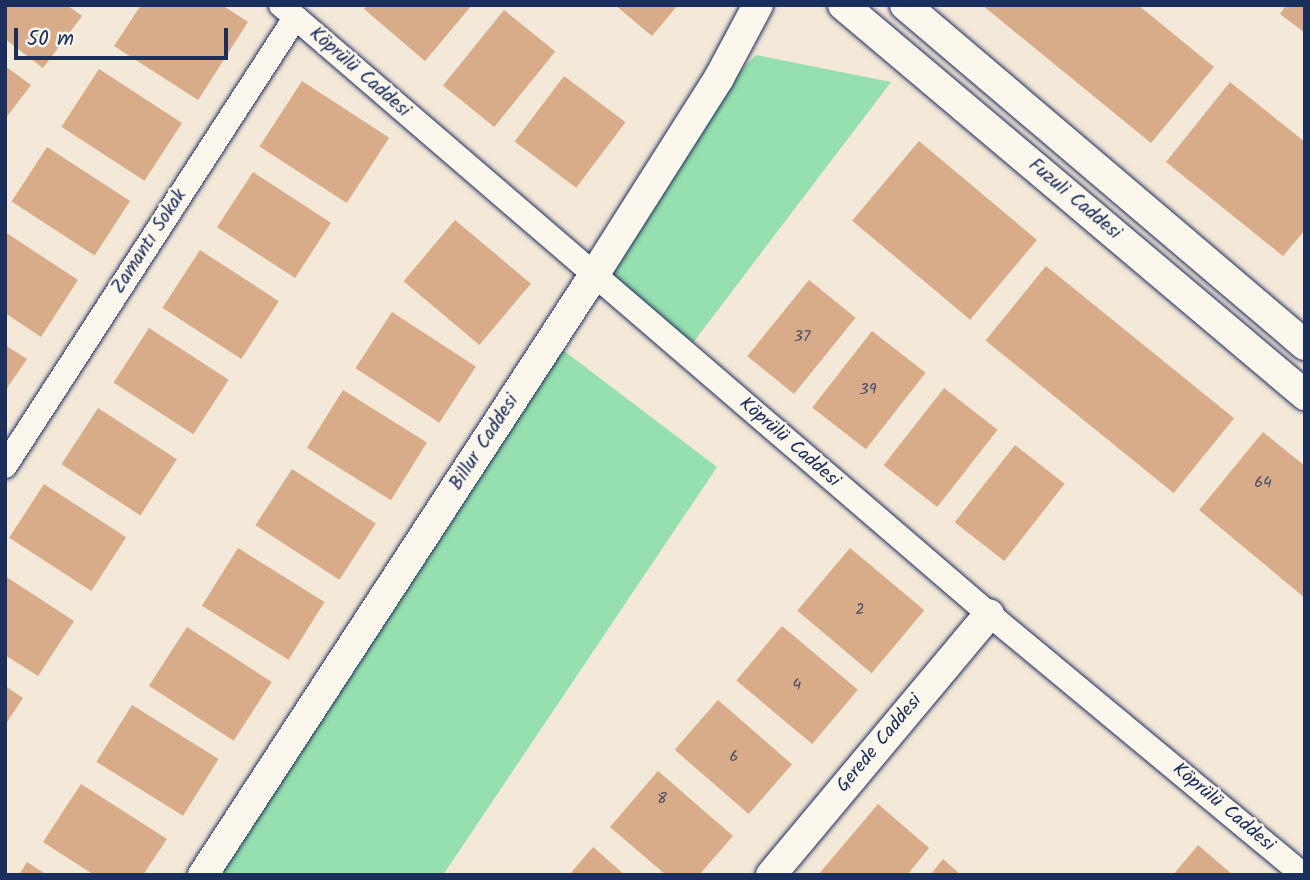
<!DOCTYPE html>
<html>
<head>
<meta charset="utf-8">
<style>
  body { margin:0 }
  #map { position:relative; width:1310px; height:880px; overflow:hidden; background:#f4e8d8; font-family:Kalam,sans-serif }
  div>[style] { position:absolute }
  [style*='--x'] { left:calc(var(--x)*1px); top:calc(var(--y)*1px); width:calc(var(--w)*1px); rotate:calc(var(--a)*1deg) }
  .green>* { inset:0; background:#96dfae }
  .building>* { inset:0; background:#d8ac89; transform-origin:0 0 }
  .roads { filter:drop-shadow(0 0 2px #1b2f5e) drop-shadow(0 0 2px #1b2f5e) }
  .minor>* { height:24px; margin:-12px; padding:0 12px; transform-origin:12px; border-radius:12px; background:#fbf7ec }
  .tertiary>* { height:30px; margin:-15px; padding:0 15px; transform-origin:15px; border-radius:15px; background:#fbf7ec }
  span { translate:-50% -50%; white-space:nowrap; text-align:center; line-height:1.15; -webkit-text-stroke:5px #fbf7ec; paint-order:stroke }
  .number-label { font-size:16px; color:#4a4e69 }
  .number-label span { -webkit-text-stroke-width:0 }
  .street-label { font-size:19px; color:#1b2f5e }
  .frame { position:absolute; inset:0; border:7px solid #1b2f5e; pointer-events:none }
  .scale { position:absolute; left:14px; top:28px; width:214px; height:32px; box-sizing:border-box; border:4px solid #1b2f5e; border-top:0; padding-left:9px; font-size:21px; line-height:24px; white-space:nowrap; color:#1b2f5e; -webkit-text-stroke:5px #fbf7ec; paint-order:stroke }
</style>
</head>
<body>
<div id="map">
  <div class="green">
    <i style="clip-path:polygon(756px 55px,891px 82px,692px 344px,600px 270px,715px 97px)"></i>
    <i style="clip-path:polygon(551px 341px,717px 467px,443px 875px,202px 875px)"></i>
  </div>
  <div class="building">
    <i style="clip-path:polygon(5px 5px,67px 5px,82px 16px,43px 68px,5px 39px)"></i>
    <i style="clip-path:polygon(141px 5px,222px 5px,248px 22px,198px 100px,114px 46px)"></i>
    <i style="clip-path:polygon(367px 5px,472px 5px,425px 61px,364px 9px)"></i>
    <i style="clip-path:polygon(615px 5px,678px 5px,652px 36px)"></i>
    <i style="clip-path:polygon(982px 5px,1138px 5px,1214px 67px,1151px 143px)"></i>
    <i style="clip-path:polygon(1286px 5px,1305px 5px,1305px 33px,1280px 14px)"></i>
    <i style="left:504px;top:10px;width:66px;height:97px;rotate:39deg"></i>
    <i style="clip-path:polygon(5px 66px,31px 85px,5px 119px)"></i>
    <i style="left:99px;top:69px;width:99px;height:69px;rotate:33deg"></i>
    <i style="left:564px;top:76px;width:77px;height:82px;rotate:37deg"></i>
    <i style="left:302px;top:81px;width:104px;height:78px;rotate:33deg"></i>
    <i style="clip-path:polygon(1230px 82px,1305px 142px,1305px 230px,1283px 256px,1166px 162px)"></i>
    <i style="left:919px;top:141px;width:154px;height:104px;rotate:40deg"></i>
    <i style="left:47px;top:147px;width:99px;height:65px;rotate:33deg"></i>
    <i style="left:253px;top:172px;width:93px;height:66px;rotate:33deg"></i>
    <i style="left:455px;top:220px;width:99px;height:80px;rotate:40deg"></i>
    <i style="clip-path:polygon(5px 232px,78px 280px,41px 337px,5px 313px)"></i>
    <i style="left:200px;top:250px;width:94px;height:69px;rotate:33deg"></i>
    <i style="left:1046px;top:266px;width:242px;height:96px;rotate:39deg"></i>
    <i style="left:809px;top:280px;width:60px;height:98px;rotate:39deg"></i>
    <i style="left:392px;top:312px;width:100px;height:67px;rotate:33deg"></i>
    <i style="left:149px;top:328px;width:95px;height:65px;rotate:33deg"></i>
    <i style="left:872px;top:331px;width:68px;height:97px;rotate:38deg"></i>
    <i style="clip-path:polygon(5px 345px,27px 359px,5px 391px)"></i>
    <i style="left:944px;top:388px;width:68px;height:98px;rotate:38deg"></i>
    <i style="left:343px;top:390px;width:99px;height:68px;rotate:32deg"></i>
    <i style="left:98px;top:408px;width:94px;height:67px;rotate:33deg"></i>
    <i style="clip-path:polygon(1263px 432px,1305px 466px,1305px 598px,1199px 510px)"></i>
    <i style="left:1015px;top:445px;width:63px;height:98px;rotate:38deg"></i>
    <i style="left:292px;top:469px;width:100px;height:67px;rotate:33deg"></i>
    <i style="left:44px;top:484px;width:98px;height:64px;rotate:33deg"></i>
    <i style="left:238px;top:548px;width:102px;height:68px;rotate:32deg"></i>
    <i style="left:850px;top:548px;width:97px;height:82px;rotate:40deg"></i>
    <i style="clip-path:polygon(5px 576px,74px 621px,38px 676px,5px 655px)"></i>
    <i style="left:782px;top:626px;width:99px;height:71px;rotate:40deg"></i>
    <i style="left:187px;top:627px;width:101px;height:70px;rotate:33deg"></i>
    <i style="clip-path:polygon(5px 686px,23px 698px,5px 725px)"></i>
    <i style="left:718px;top:700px;width:98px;height:66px;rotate:41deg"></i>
    <i style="left:132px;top:705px;width:102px;height:67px;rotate:32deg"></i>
    <i style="clip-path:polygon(658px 771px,733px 836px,699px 875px,666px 875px,610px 827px)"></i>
    <i style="clip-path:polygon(81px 784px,167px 839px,143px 875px,94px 875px,43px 842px)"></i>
    <i style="clip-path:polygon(878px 804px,929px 848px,907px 875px,818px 875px)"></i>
    <i style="clip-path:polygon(1198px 845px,1233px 875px,1173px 875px)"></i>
    <i style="clip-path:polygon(593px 847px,625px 875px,569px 875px)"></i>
    <i style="clip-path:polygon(943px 859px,961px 875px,930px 875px)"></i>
    <i style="clip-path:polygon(27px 862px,47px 875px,19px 875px)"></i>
  </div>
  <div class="roads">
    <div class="minor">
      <i style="--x:281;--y:5;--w:934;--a:40.7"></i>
      <i style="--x:989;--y:614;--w:408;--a:39.7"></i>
      <i style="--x:5;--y:466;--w:534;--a:-57.08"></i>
    </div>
    <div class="tertiary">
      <i style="--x:843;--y:5;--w:605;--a:40.17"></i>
      <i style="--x:905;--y:5;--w:525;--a:40.36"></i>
      <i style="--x:203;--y:875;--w:716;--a:-56.91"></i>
      <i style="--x:594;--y:275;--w:233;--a:-57.6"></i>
      <i style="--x:719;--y:78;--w:83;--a:-61.9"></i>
      <i style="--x:771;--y:875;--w:340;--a:-50.1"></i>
    </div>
  </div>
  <div class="number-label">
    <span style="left:802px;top:337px">37</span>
    <span style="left:868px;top:390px">39</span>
    <span style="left:1263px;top:483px">64</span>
    <span style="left:860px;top:610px">2</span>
    <span style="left:797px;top:685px">4</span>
    <span style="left:734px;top:757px">6</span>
    <span style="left:662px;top:799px">8</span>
  </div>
  <div class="street-label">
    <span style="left:359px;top:73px;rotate:41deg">Köprülü Caddesi</span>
    <span style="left:1074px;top:200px;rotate:40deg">Fuzuli Caddesi</span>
    <span style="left:150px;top:242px;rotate:-57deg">Zamantı Sokak</span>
    <span style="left:485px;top:443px;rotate:-57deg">Billur Caddesi</span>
    <span style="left:789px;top:443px;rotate:41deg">Köprülü Caddesi</span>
    <span style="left:880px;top:744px;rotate:-50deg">Gerede Caddesi</span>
    <span style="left:1223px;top:808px;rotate:40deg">Köprülü Caddesi</span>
  </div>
  <div class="frame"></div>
  <div class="scale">50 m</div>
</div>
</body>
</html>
